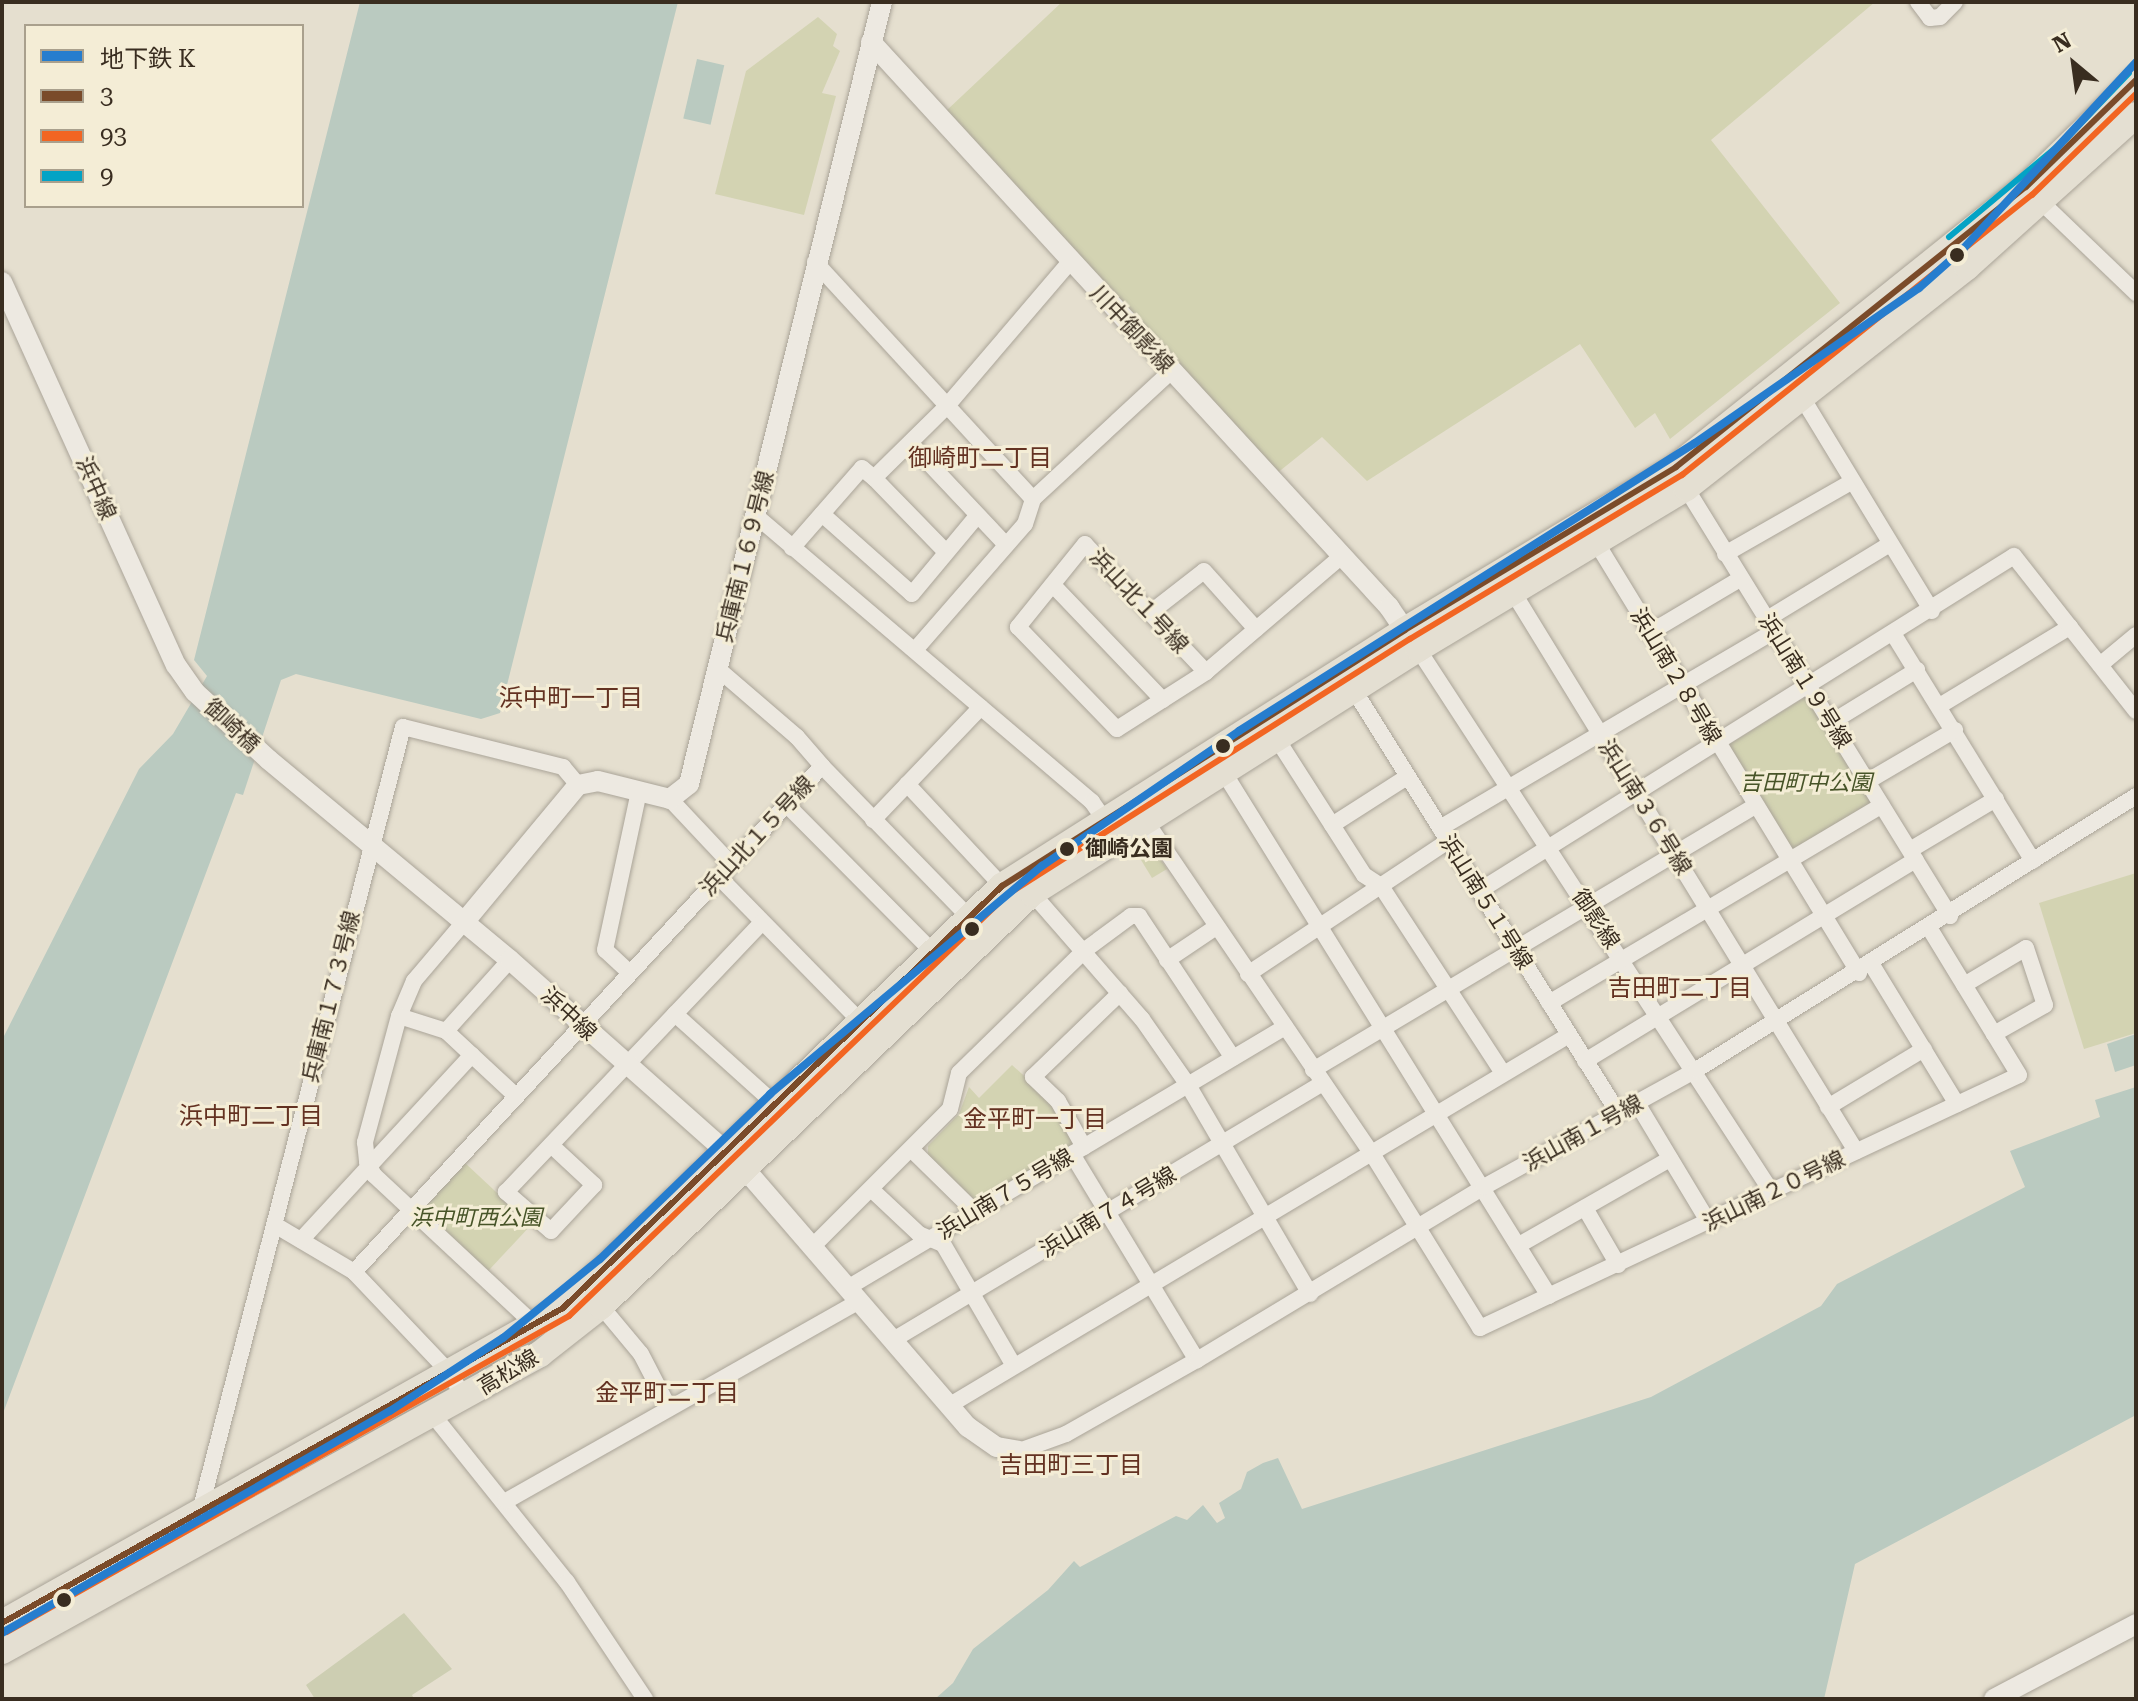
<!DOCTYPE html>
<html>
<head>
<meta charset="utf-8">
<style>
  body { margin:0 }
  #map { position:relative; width:2138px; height:1701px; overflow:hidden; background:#e5dfcf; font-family:"Roboto Serif","Noto Sans JP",serif }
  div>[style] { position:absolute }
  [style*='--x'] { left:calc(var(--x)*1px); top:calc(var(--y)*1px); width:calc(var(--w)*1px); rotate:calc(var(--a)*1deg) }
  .green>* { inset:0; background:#d3d3b2; transform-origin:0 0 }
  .cemetery>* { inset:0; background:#cdceb2 }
  .water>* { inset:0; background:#bacac0; transform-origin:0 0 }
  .roads { filter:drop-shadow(0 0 2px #aaa498) drop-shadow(0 0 2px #aaa498) }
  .minor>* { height:16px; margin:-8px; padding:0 8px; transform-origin:8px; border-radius:8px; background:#ede9e1 }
  .tertiary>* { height:20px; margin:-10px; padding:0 10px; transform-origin:10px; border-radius:10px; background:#ede9e1 }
  .primary>* { height:26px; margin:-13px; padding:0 13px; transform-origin:13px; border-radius:13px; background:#e4dfd2 }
  .bus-1>* { height:6px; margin:-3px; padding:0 3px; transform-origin:3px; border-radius:3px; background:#7a4b2a }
  .bus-2>* { height:6px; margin:-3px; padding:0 3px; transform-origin:3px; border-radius:3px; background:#f26522 }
  .bus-3>* { height:6px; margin:-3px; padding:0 3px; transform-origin:3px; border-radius:3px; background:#03a3c5 }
  .metro-1>* { height:8px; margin:-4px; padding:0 4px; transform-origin:4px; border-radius:4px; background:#267dce }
  .dots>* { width:22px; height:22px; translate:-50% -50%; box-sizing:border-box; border:4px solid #f4edd6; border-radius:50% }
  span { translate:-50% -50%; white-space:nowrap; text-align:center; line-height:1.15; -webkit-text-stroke:6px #f4edd6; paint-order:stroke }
  .street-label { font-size:22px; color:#392d20 }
  .park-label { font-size:22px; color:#475428; font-style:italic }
  .stop-label { font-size:22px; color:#392d20; font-weight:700 }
  .left { translate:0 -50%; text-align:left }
  .neighbourhood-label { font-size:24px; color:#633121 }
  .frame { position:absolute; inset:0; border:4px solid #392d20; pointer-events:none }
  .legend { position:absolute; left:24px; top:24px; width:280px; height:184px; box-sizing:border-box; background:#f4edd6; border:2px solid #a9a08d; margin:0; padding:10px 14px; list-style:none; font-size:24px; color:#392d20 }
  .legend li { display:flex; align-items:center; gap:16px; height:40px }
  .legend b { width:40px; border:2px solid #a9a08d }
  .north { position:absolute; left:2034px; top:24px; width:80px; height:80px; -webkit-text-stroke:6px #f4edd6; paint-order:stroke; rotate:331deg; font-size:22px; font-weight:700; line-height:32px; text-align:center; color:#392d20 }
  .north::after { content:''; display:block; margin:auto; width:28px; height:36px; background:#392d20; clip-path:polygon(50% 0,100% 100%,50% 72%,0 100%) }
</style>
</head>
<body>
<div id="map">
  <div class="green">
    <i style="clip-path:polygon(1062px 2px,1875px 2px,1711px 140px,1840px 303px,1670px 439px,1655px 413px,1635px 428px,1580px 344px,1367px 481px,1322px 437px,1276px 474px,946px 111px)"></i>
    <i style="clip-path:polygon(818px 17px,837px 34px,833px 46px,840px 51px,822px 93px,836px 96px,804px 215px,715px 194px,746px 71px)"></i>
    <i style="left:1807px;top:696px;width:133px;height:96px;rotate:58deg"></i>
    <i style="clip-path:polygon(1147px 849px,1157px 854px,1167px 869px,1152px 878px,1138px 855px)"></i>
    <i style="clip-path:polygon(2136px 873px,2136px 1033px,2084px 1049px,2039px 903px)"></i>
    <i style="clip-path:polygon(1012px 1065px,1054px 1103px,1075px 1139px,1073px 1147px,981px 1201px,973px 1199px,928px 1155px,928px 1146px,959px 1114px,969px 1087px,979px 1098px)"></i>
    <i style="left:464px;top:1162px;width:92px;height:64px;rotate:43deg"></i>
  </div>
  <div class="cemetery">
    <i style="clip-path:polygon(404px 1613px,452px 1669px,412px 1695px,414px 1699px,315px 1699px,306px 1685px)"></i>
  </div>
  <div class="water">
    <i style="clip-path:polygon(360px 2px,678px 2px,500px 713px,481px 719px,296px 674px,281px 680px,243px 795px,236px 793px,2px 1416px,2px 1040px,139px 769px,173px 734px,207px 676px,194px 660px)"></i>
    <i style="left:697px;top:59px;width:28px;height:61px;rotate:13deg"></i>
    <i style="clip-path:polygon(2136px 1034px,2136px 1065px,2115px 1072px,2107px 1044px)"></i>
    <i style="clip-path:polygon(2136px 1087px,2136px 1415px,1855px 1564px,1824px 1699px,935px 1699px,953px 1683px,973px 1649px,1048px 1590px,1074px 1561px,1080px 1567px,1176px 1516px,1187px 1520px,1203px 1505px,1217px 1523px,1225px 1518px,1219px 1503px,1241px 1489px,1247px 1472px,1263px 1463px,1278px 1458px,1302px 1509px,1651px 1397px,1821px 1306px,1837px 1284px,2025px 1187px,2010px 1151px,2100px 1117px,2095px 1100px)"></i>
  </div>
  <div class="roads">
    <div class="minor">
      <i style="--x:1918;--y:2;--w:20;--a:53"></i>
      <i style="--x:1930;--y:18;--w:10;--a:-6"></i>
      <i style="--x:1940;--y:17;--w:21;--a:-45"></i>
      <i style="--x:2036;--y:197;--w:139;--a:43.8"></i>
      <i style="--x:815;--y:262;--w:322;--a:47.4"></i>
      <i style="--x:1803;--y:399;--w:248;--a:58.7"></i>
      <i style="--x:910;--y:443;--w:140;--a:46.7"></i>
      <i style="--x:874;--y:478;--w:103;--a:45.8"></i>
      <i style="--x:1686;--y:488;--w:503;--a:58.33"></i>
      <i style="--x:822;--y:514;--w:120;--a:41.6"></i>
      <i style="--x:912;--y:594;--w:102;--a:-50.2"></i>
      <i style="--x:755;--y:515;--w:443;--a:40.4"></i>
      <i style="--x:1092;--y:802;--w:28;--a:55"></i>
      <i style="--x:1596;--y:542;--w:505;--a:58.61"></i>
      <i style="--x:792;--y:548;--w:106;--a:-48.8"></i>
      <i style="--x:862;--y:468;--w:16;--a:40"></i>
      <i style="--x:874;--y:478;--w:101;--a:-44.6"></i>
      <i style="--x:946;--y:407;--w:191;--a:-49.5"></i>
      <i style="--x:1725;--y:554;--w:145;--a:-29.7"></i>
      <i style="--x:1053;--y:585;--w:159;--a:46.3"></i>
      <i style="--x:1513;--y:592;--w:656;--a:58.47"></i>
      <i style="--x:1150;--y:613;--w:68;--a:-37.9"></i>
      <i style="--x:1204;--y:571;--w:78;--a:48.1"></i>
      <i style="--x:1767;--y:619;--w:144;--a:-31.4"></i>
      <i style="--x:1649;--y:633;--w:106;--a:-30.7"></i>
      <i style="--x:1894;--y:635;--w:265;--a:58.4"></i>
      <i style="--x:1418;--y:649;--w:647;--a:56.92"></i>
      <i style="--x:915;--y:650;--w:167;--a:-48.9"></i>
      <i style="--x:1025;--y:524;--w:26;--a:-72"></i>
      <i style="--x:1033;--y:499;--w:188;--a:-42.8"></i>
      <i style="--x:2100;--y:665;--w:47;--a:-39.8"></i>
      <i style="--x:718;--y:669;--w:104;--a:40.7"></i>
      <i style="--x:797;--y:737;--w:38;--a:49"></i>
      <i style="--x:1206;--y:672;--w:176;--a:-133.4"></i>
      <i style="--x:1085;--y:544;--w:107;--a:128.9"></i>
      <i style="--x:1018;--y:627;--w:142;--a:45.9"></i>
      <i style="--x:1117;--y:729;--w:106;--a:-32.6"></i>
      <i style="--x:1206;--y:672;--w:179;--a:-40.5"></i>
      <i style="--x:1354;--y:690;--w:499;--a:58"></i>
      <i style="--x:1941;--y:705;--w:151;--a:-31.2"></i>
      <i style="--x:1832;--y:722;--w:100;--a:-31.5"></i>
      <i style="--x:1277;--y:739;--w:161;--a:57.4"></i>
      <i style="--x:1364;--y:875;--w:20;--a:33"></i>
      <i style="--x:1381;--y:886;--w:223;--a:56.9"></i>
      <i style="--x:1223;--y:771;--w:618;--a:58.16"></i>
      <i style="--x:1868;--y:781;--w:101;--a:-30.4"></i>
      <i style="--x:907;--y:784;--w:139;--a:47"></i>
      <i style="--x:670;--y:799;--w:89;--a:46.8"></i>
      <i style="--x:786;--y:804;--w:209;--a:45.2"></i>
      <i style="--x:873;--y:820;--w:156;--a:-46.3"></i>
      <i style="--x:1145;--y:820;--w:402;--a:55.8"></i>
      <i style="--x:1371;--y:1152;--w:207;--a:58.2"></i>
      <i style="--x:1480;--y:1328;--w:595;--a:-25.14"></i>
      <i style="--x:2019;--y:1075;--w:171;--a:-121.4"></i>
      <i style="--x:1332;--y:825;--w:89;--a:-32.6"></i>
      <i style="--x:1440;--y:828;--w:388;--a:-30.5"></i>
      <i style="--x:1910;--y:850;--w:100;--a:-30.7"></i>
      <i style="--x:719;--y:877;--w:203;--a:45.6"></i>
      <i style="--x:1479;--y:891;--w:631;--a:-32.05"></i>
      <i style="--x:2014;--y:556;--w:197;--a:51.8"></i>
      <i style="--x:1032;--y:893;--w:167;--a:48.9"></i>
      <i style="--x:1142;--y:1019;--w:80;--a:55.1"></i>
      <i style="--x:1188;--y:1085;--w:242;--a:59.7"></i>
      <i style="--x:465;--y:921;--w:79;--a:130.4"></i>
      <i style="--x:414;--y:981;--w:38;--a:113"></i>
      <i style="--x:399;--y:1016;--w:131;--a:105.1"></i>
      <i style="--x:365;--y:1142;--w:20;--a:84"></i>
      <i style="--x:367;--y:1162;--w:15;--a:62"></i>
      <i style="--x:374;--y:1175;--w:219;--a:43"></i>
      <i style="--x:1167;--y:960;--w:59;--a:-34"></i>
      <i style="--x:1872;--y:965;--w:163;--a:58.6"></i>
      <i style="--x:630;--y:973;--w:34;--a:-137"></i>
      <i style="--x:605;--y:950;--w:163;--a:-77.9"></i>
      <i style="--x:1248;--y:974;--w:240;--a:-33.6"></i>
      <i style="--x:1964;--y:985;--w:72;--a:-30.8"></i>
      <i style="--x:2026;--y:948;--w:60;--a:71.6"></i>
      <i style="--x:2045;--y:1005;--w:59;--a:150.4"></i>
      <i style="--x:1549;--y:1003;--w:387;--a:-30.7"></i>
      <i style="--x:675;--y:1014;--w:136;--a:42"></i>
      <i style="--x:399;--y:1016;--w:49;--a:17.7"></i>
      <i style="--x:446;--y:1031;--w:96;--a:42.9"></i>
      <i style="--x:446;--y:1031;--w:96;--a:-48"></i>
      <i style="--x:1585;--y:1061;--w:387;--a:-31.3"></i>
      <i style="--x:1313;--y:1070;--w:515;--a:-30.85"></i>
      <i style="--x:1637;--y:1103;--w:140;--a:59"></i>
      <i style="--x:1828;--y:1107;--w:112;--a:-31.1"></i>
      <i style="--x:551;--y:1145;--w:59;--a:42.9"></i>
      <i style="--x:594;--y:1185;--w:63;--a:133.1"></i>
      <i style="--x:551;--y:1231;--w:60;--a:-139.1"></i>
      <i style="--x:506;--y:1192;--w:372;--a:-46.5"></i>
      <i style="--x:1084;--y:1147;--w:53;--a:-119.5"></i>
      <i style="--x:1058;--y:1101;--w:35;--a:-136"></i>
      <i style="--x:1033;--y:1077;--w:121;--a:-44"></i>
      <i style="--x:911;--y:1149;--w:90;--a:44.5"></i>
      <i style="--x:1072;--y:1154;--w:241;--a:58.8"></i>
      <i style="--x:871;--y:1189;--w:66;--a:43.2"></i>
      <i style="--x:919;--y:1234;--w:26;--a:23"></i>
      <i style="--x:943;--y:1244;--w:141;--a:59.8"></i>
      <i style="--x:1585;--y:1208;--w:66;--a:59.9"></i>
      <i style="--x:275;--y:1225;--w:92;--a:30.7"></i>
      <i style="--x:354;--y:1272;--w:139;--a:46.5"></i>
      <i style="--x:450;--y:1373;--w:29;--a:61"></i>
      <i style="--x:301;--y:1240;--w:252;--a:-47.3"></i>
      <i style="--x:814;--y:1245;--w:192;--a:-45"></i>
      <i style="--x:950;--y:1109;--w:37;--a:-76"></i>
      <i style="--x:959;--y:1073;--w:176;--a:-44.3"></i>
      <i style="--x:1085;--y:950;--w:57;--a:-36.5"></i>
      <i style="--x:1131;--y:916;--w:8;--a:0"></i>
      <i style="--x:1139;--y:916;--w:170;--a:56.5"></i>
      <i style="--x:1519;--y:1245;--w:174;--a:-29.7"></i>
      <i style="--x:354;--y:1272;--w:689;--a:-47.23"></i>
      <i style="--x:822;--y:766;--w:211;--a:45.8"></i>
      <i style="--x:849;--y:1287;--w:508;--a:-30.81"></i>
      <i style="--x:601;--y:1306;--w:62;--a:50.2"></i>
      <i style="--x:641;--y:1354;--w:61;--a:62.6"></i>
      <i style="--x:893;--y:1340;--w:501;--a:-30.87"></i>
      <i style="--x:950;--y:1405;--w:721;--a:-30.87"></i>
      <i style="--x:433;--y:1415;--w:214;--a:51.3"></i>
      <i style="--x:567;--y:1582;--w:141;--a:56.3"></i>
      <i style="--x:1019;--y:1451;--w:50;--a:-19.9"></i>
      <i style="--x:1066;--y:1434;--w:150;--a:-29.5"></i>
      <i style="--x:1197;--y:1360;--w:335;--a:-31.1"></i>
      <i style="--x:1484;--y:1187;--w:242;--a:-28.9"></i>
      <i style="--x:1696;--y:1070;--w:518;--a:-31.91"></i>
      <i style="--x:506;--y:1501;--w:406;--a:-29.5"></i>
      <i style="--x:199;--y:1515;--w:814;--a:-75.49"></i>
      <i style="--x:403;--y:727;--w:165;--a:14"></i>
      <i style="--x:563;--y:767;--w:23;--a:50"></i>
    </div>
    <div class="tertiary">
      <i style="--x:871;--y:42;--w:767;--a:47.48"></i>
      <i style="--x:1389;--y:607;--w:41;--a:55.9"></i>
      <i style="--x:2;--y:282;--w:421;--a:65.6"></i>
      <i style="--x:176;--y:665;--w:33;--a:55"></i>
      <i style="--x:195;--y:692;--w:100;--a:42.6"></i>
      <i style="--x:269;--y:760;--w:313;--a:39.7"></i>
      <i style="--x:510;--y:960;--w:314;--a:41.6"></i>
      <i style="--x:745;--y:1169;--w:341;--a:49.2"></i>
      <i style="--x:968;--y:1427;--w:35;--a:35"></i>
      <i style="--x:997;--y:1447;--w:22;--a:10"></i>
      <i style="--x:465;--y:921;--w:177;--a:-50.3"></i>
      <i style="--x:578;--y:785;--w:20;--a:-11"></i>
      <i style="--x:598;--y:781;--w:74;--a:14"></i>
      <i style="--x:670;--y:799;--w:24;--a:-38"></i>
      <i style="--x:689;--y:784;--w:805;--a:-76.14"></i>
      <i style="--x:1994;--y:1699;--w:161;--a:-27.8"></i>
    </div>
    <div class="primary">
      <i style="--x:2;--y:1623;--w:643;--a:-29.31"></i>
      <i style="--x:563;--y:1308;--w:609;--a:-43.87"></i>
      <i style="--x:1002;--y:886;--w:477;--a:-32.4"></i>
      <i style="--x:1405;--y:630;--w:316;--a:-31"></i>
      <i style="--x:1676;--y:467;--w:448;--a:-38.7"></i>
      <i style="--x:2026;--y:187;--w:153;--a:-44.2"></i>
      <i style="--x:2;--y:1651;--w:615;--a:-28.9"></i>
      <i style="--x:540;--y:1354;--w:78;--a:-38.2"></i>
      <i style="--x:601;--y:1306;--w:597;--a:-43.78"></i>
      <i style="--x:1032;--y:893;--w:457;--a:-32.3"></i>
      <i style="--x:1418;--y:649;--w:313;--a:-31"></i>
      <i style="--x:1686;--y:488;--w:357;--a:-38.2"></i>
      <i style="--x:1967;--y:267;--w:227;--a:-42"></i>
    </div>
  </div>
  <div class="bus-1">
    <i style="--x:2;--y:1623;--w:643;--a:-29.31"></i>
    <i style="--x:563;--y:1308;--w:609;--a:-43.87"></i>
    <i style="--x:1002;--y:886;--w:477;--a:-32.4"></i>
    <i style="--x:1405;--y:630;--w:316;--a:-31"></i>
    <i style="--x:1676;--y:467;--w:448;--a:-38.7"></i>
    <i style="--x:2026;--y:187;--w:153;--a:-44.2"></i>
  </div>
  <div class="bus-2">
    <i style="--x:7;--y:1632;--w:645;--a:-29.35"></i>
    <i style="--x:569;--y:1316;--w:609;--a:-43.87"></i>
    <i style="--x:1008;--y:894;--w:476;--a:-32.4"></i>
    <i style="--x:1410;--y:639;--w:318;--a:-31.1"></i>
    <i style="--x:1682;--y:475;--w:448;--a:-38.7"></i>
    <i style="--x:2032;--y:195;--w:145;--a:-44.2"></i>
  </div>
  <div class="bus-3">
    <i style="--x:1949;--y:237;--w:153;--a:-39.9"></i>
    <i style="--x:2066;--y:139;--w:91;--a:-46.3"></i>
  </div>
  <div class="metro-1">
    <i style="--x:2;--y:1633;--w:447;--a:-29.8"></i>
    <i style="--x:390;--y:1411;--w:135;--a:-32.9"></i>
    <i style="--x:503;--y:1338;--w:125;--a:-39.2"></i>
    <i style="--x:600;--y:1259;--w:237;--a:-44.1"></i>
    <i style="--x:770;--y:1094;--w:355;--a:-40"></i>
    <i style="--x:1042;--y:866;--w:239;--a:-34.4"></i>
    <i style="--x:1239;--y:731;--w:539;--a:-32.28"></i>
    <i style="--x:1695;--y:443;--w:272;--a:-34.7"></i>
    <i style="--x:1919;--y:288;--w:59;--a:-41.6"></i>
    <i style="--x:1963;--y:249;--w:255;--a:-47.2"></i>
  </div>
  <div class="dots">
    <i style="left:1957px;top:255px;background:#392d20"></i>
    <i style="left:1223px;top:746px;background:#392d20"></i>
    <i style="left:1067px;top:849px;background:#392d20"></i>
    <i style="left:972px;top:929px;background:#392d20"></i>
    <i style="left:64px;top:1600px;background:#392d20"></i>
  </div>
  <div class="street-label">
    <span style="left:1132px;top:329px;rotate:47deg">川中御影線</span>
    <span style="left:96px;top:488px;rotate:66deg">浜中線</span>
    <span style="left:745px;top:557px;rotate:-76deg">兵庫南１６９号線</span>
    <span style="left:1139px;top:601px;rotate:47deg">浜山北１号線</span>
    <span style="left:1676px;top:676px;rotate:59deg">浜山南２８号線</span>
    <span style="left:1805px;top:681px;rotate:58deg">浜山南１９号線</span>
    <span style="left:232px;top:726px;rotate:43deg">御崎橋</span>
    <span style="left:1645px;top:807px;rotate:58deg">浜山南３６号線</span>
    <span style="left:757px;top:836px;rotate:-47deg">浜山北１５号線</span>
    <span style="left:1486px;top:902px;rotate:58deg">浜山南５１号線</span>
    <span style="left:1596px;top:919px;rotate:56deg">御影線</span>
    <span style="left:331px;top:997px;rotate:-76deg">兵庫南１７３号線</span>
    <span style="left:569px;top:1014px;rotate:43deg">浜中線</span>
    <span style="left:1583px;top:1133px;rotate:-29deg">浜山南１号線</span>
    <span style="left:1774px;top:1191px;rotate:-26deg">浜山南２０号線</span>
    <span style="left:1005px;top:1194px;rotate:-31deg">浜山南７５号線</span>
    <span style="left:1108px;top:1212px;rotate:-31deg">浜山南７４号線</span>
    <span style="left:508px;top:1372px;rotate:-31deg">高松線</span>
  </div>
  <div class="park-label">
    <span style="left:1806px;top:783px">吉田町中公園</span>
    <span style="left:476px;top:1218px">浜中町西公園</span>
  </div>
  <div class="stop-label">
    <span class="left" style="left:1085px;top:849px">御崎公園</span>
  </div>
  <div class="neighbourhood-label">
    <span style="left:980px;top:459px">御崎町二丁目</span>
    <span style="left:571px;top:699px">浜中町一丁目</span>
    <span style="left:1680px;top:989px">吉田町二丁目</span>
    <span style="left:251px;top:1117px">浜中町二丁目</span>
    <span style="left:1035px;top:1120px">金平町一丁目</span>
    <span style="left:667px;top:1394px">金平町二丁目</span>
    <span style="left:1071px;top:1466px">吉田町三丁目</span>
  </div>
  <div class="frame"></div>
  <ul class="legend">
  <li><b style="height:10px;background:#267dce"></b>地下鉄 K</li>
  <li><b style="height:10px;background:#7a4b2a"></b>3</li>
  <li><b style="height:10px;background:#f26522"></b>93</li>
  <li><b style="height:10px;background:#03a3c5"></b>9</li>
  </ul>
  <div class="north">N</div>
</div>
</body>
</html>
